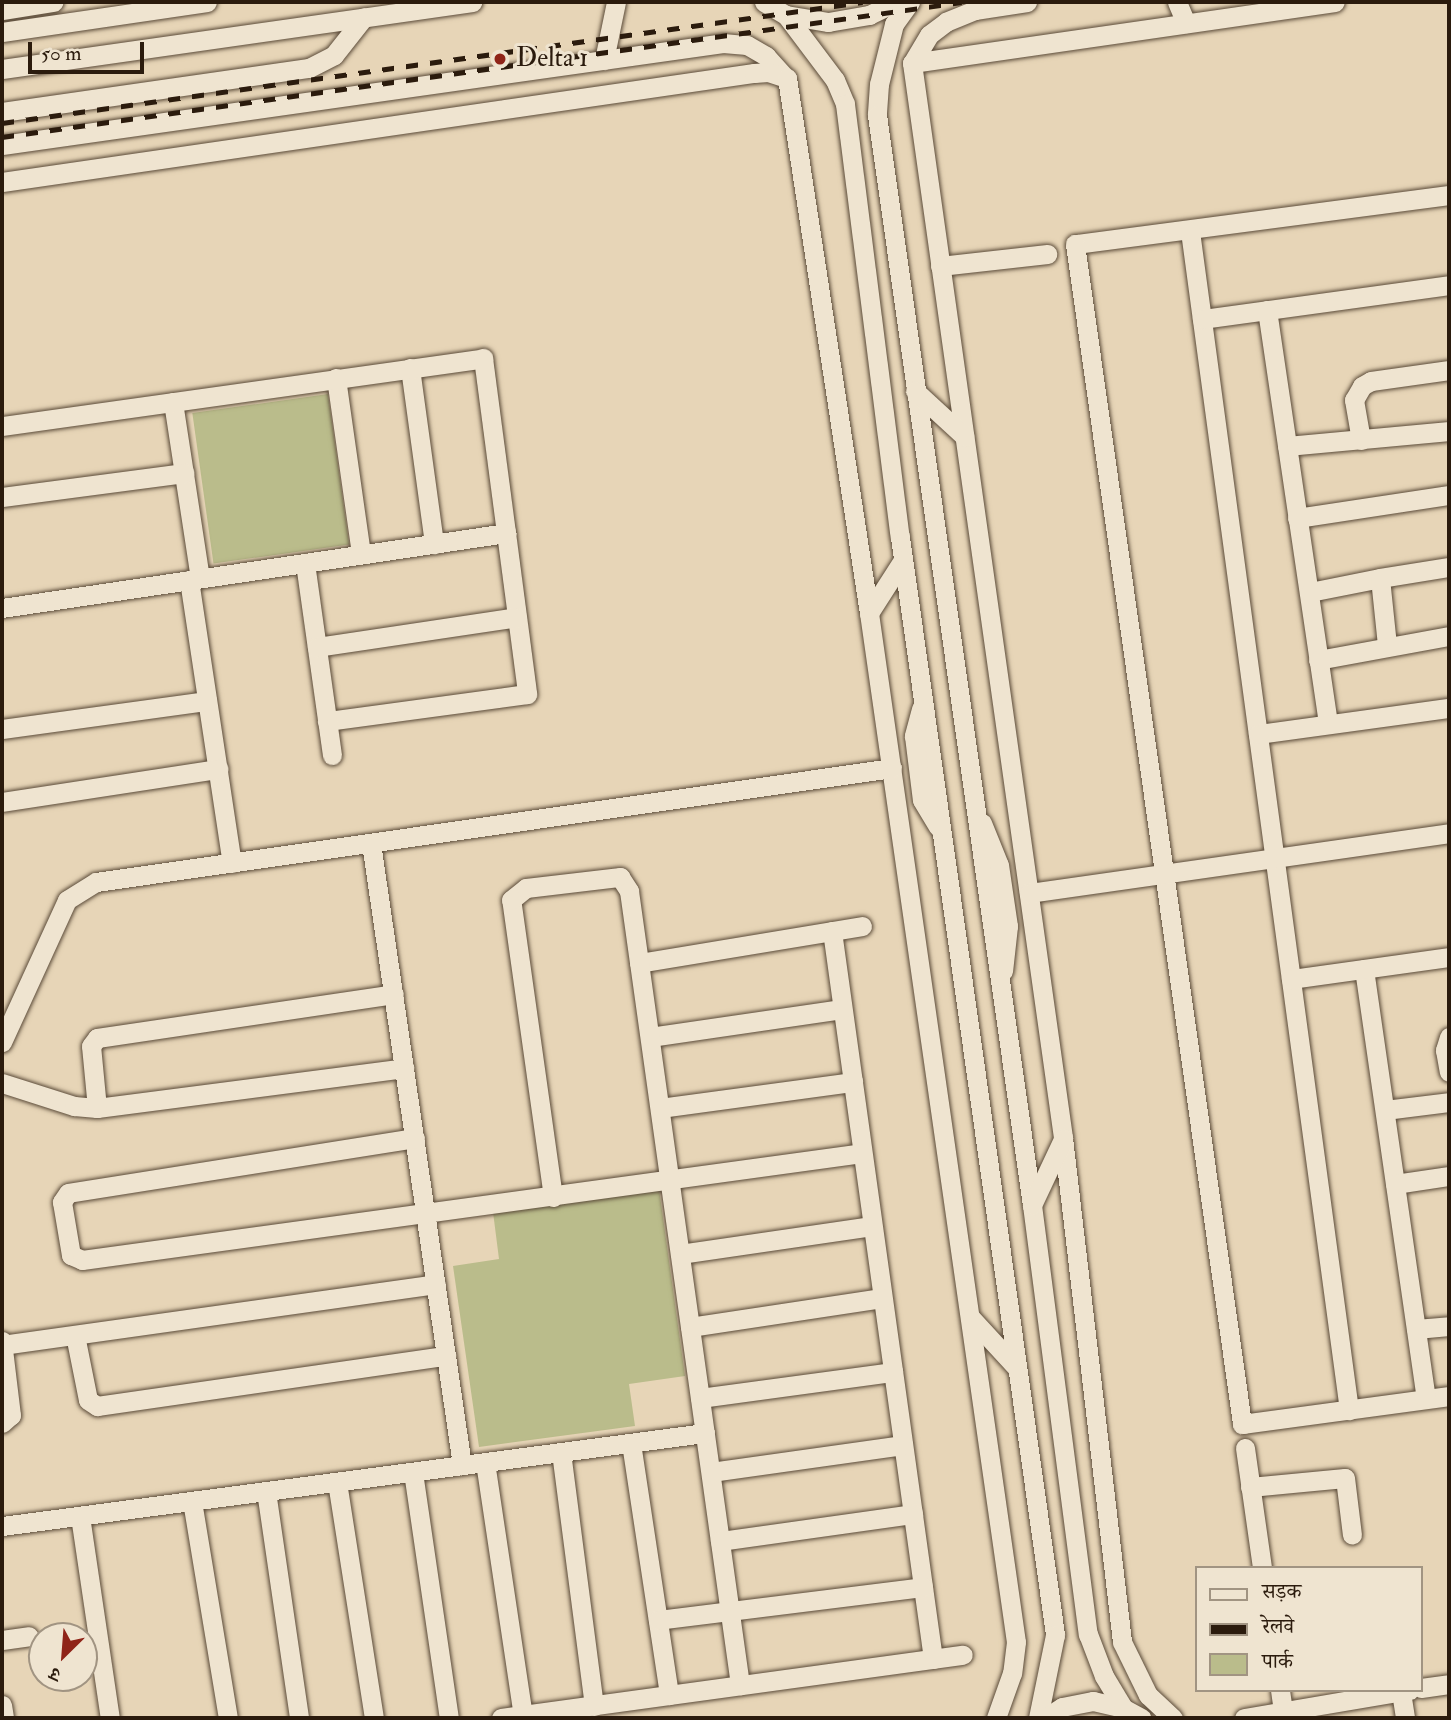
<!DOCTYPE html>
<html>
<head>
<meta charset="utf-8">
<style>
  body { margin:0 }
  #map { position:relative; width:1451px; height:1720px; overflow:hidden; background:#e7d5b7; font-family:"IM FELL Double Pica","Noto Serif Devanagari",serif }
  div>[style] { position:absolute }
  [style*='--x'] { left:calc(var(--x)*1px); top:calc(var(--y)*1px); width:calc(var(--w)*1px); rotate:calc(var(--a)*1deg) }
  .green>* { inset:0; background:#babc8b; transform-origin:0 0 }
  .roads { filter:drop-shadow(0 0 2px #5a4a38) drop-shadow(0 0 2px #5a4a38) }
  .minor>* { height:19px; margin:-9.5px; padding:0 9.5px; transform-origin:9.5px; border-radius:9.5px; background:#efe4d0 }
  .rail>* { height:4.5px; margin-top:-2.25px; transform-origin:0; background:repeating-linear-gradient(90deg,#2b1b0d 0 12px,transparent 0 24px) }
  .dots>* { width:19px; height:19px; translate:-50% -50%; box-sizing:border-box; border:4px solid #efe4d0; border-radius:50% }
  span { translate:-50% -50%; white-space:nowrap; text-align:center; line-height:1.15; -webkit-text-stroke:6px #efe4d0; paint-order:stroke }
  .poi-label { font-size:26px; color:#2b1b0d }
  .left { translate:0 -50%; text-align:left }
  .frame { position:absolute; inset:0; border:4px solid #2b1b0d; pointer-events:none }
  .legend { position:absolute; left:1195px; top:1566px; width:228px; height:126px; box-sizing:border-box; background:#efe4d0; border:2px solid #a19482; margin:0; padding:9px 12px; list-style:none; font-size:21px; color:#2b1b0d }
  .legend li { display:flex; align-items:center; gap:14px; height:35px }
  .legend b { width:35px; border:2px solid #a19482 }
  .north { position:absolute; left:28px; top:1622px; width:70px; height:70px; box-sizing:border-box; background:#efe4d0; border:2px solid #a19482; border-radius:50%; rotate:205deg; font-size:19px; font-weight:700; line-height:28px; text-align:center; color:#2b1b0d }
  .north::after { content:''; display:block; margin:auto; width:24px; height:32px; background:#8f2418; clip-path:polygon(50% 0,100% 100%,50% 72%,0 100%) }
  .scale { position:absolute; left:28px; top:42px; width:116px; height:32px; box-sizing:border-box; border:4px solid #2b1b0d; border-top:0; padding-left:9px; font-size:21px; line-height:24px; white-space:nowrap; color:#2b1b0d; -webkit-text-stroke:5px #efe4d0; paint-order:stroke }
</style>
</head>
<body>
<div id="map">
  <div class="green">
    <i style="left:328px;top:394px;width:152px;height:137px;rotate:82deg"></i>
    <i style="clip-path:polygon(659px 1189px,685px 1376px,629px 1384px,635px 1426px,479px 1447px,453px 1266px,499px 1259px,493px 1212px)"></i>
  </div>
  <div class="roads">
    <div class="minor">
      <i style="--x:764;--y:2;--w:26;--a:31"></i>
      <i style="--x:786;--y:15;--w:43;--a:9.5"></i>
      <i style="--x:828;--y:22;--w:42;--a:-9.7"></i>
      <i style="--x:869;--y:15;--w:30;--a:-26"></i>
      <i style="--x:910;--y:2;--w:27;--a:126"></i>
      <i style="--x:894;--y:24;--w:62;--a:104"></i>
      <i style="--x:879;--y:84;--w:31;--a:94"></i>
      <i style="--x:877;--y:115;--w:1101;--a:81.91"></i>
      <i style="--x:1032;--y:1205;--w:433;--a:82.6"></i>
      <i style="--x:1088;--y:1634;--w:45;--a:69.1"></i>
      <i style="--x:1104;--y:1676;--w:37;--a:59"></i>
      <i style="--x:1027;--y:2;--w:53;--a:171.3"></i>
      <i style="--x:975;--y:10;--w:31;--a:158"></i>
      <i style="--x:946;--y:22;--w:21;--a:143"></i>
      <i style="--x:929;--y:35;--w:33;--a:121"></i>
      <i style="--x:912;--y:63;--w:1086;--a:82"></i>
      <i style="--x:1063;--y:1138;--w:507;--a:83.32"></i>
      <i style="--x:1122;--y:1642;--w:59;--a:63.9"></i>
      <i style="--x:1148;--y:1695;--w:34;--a:43"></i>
      <i style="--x:1177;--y:2;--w:23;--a:67"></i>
      <i style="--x:2;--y:10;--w:52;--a:-8.9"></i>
      <i style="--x:786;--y:15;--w:81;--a:53"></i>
      <i style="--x:835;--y:80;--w:26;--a:67"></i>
      <i style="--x:845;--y:104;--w:436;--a:82.8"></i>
      <i style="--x:900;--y:537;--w:1109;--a:81.96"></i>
      <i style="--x:1055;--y:1635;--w:85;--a:101.6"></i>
      <i style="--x:2;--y:32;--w:207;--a:-8.3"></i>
      <i style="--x:604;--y:60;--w:59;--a:-78.3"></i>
      <i style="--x:912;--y:63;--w:427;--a:-8.2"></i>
      <i style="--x:2;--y:69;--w:475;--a:-8.1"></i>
      <i style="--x:2;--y:112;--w:310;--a:-8.2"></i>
      <i style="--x:309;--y:68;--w:28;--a:-27"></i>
      <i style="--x:334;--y:55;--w:48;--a:-51.7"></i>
      <i style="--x:2;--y:145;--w:728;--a:-8.05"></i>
      <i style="--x:723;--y:43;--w:24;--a:5"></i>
      <i style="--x:747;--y:45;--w:22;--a:30"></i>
      <i style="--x:766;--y:56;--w:30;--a:48"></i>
      <i style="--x:2;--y:182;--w:760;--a:-8.25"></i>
      <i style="--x:754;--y:73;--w:14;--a:-4"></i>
      <i style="--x:768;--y:72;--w:20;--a:18"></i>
      <i style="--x:787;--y:78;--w:541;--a:81.29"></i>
      <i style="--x:869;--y:613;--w:1039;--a:81.87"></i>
      <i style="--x:1016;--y:1642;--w:31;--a:97"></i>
      <i style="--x:1012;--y:1673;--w:48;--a:109.6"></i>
      <i style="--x:1449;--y:195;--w:377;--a:172.5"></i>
      <i style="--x:1075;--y:244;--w:1192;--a:81.94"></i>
      <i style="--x:1242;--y:1424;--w:209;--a:-7.7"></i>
      <i style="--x:1190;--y:231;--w:1190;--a:82.32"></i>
      <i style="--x:940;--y:266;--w:108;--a:-6.4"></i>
      <i style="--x:1267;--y:310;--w:418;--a:81.6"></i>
      <i style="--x:1202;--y:319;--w:249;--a:-7.8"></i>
      <i style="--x:410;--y:368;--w:178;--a:82.2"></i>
      <i style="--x:336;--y:378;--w:178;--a:81.9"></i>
      <i style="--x:915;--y:391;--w:67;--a:42.6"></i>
      <i style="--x:173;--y:402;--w:178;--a:81.3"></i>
      <i style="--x:2;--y:426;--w:486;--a:-8"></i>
      <i style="--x:483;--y:358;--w:339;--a:82.5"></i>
      <i style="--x:527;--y:694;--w:202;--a:172.3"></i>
      <i style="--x:1361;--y:440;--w:41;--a:-99.9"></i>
      <i style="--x:1354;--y:400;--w:16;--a:-60"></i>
      <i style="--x:1362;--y:386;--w:10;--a:-29"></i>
      <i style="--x:1371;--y:381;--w:79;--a:-8"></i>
      <i style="--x:1287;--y:446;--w:163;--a:-5.3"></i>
      <i style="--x:2;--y:497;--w:184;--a:-7.5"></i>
      <i style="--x:1297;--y:518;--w:154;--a:-8.6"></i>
      <i style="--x:305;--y:563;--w:194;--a:82"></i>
      <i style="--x:189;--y:580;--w:286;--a:81.4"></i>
      <i style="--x:1310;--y:592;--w:71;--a:-11.3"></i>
      <i style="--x:2;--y:608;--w:510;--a:-8.46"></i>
      <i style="--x:869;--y:613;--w:63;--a:-57.3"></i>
      <i style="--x:1387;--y:645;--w:67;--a:-96"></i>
      <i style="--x:1380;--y:578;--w:70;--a:-9.1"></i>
      <i style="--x:317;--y:647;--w:202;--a:-8.5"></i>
      <i style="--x:1318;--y:660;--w:133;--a:-10.4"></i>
      <i style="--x:921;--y:709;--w:28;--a:105"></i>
      <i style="--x:914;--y:736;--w:64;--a:82.9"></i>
      <i style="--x:922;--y:800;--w:31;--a:59"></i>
      <i style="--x:2;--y:729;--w:207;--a:-7.8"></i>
      <i style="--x:1258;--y:734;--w:193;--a:-7.8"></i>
      <i style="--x:2;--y:802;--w:219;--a:-8.7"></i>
      <i style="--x:982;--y:823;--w:45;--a:68"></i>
      <i style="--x:999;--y:865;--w:62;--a:81.6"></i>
      <i style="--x:1008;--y:926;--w:45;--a:96.3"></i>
      <i style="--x:371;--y:843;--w:629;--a:81.68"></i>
      <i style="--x:1029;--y:893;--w:424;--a:-8.1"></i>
      <i style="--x:832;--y:931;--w:735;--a:82.1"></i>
      <i style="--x:639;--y:963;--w:226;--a:-9.4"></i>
      <i style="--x:1364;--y:969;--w:434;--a:81.8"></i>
      <i style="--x:1291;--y:979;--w:160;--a:-7.9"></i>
      <i style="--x:650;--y:1037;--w:194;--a:-8.3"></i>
      <i style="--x:1449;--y:1037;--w:14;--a:107"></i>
      <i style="--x:1445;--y:1050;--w:22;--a:80"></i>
      <i style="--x:2;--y:1042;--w:156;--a:-65.4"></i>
      <i style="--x:67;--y:900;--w:34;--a:-32"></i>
      <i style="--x:96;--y:882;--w:804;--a:-8.15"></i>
      <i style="--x:2;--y:1083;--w:76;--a:17.7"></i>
      <i style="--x:74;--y:1106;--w:23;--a:5"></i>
      <i style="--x:97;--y:1108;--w:310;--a:-7.4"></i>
      <i style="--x:97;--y:1108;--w:62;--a:-95.5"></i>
      <i style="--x:91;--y:1046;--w:10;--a:-53"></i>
      <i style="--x:97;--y:1038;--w:300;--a:-8.4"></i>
      <i style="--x:660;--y:1108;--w:195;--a:-7.7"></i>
      <i style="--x:1385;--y:1110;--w:64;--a:-7.1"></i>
      <i style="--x:415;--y:1138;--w:351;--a:171"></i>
      <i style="--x:68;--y:1193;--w:11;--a:124"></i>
      <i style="--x:62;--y:1202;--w:54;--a:80.4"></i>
      <i style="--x:71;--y:1255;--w:12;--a:24"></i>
      <i style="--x:82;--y:1260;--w:787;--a:-7.81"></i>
      <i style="--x:1395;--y:1184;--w:55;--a:-8.4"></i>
      <i style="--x:553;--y:1197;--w:300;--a:-98"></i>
      <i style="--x:511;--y:900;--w:19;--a:-39"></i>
      <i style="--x:526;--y:888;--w:95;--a:-6.7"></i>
      <i style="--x:620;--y:877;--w:17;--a:57"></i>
      <i style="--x:629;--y:891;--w:802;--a:82.04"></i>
      <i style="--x:1032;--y:1205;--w:73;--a:-64.8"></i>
      <i style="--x:680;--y:1254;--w:194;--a:-8.3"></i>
      <i style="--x:971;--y:1318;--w:68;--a:47.4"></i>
      <i style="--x:690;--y:1327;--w:194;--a:-8.6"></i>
      <i style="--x:1416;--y:1329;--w:33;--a:-5"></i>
      <i style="--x:75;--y:1335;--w:66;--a:78.7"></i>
      <i style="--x:88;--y:1400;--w:11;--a:34"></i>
      <i style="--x:97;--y:1406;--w:353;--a:-8.2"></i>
      <i style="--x:2;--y:1341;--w:75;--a:83.1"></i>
      <i style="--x:11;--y:1415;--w:12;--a:138"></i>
      <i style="--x:2;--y:1345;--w:438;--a:-8"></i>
      <i style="--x:700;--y:1398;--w:195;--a:-7.7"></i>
      <i style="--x:631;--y:1443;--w:255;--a:81.4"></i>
      <i style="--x:1245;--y:1448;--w:121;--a:81.9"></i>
      <i style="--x:561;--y:1452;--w:256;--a:82.6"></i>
      <i style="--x:485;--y:1462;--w:256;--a:81.5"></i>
      <i style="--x:413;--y:1472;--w:249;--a:81.7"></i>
      <i style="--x:711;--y:1472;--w:194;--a:-8"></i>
      <i style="--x:337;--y:1482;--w:239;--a:81.1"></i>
      <i style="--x:1250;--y:1487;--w:95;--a:-5.4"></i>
      <i style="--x:1345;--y:1478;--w:57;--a:83"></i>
      <i style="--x:266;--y:1491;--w:229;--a:81.7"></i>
      <i style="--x:192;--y:1501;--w:220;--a:80.6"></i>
      <i style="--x:80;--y:1516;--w:204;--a:81.6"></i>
      <i style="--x:2;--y:1526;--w:709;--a:-7.54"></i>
      <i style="--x:720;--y:1541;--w:195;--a:-8"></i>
      <i style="--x:658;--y:1620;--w:267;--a:-7.1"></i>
      <i style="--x:2;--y:1640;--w:27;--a:-8"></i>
      <i style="--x:1421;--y:1688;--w:28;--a:-8"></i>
      <i style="--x:1280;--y:1690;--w:22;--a:82"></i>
      <i style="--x:1401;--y:1692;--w:26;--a:81"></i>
      <i style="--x:2;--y:1705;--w:13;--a:81"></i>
      <i style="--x:501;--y:1718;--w:466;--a:-7.8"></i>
      <i style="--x:1045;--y:1718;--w:20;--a:-33"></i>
      <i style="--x:1062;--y:1707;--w:32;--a:-11"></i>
      <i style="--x:1093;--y:1701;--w:31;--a:13"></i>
      <i style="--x:1123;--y:1708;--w:21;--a:29"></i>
      <i style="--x:1244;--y:1718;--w:168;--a:-9.6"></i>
    </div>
  </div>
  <div class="rail">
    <i style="--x:2;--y:123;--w:869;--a:-8"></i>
    <i style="--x:2;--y:137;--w:969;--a:-8"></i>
  </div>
  <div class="dots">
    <i style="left:500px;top:59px;background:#8f2418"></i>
  </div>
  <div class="poi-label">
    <span class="left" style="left:516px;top:59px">Delta 1</span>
  </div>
  <div class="frame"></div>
  <ul class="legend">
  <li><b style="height:9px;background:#efe4d0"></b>सड़क</li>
  <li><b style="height:9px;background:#2b1b0d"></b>रेलवे</li>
  <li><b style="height:19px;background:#babc8b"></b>पार्क</li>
  </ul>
  <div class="north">उ</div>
  <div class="scale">50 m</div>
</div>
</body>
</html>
